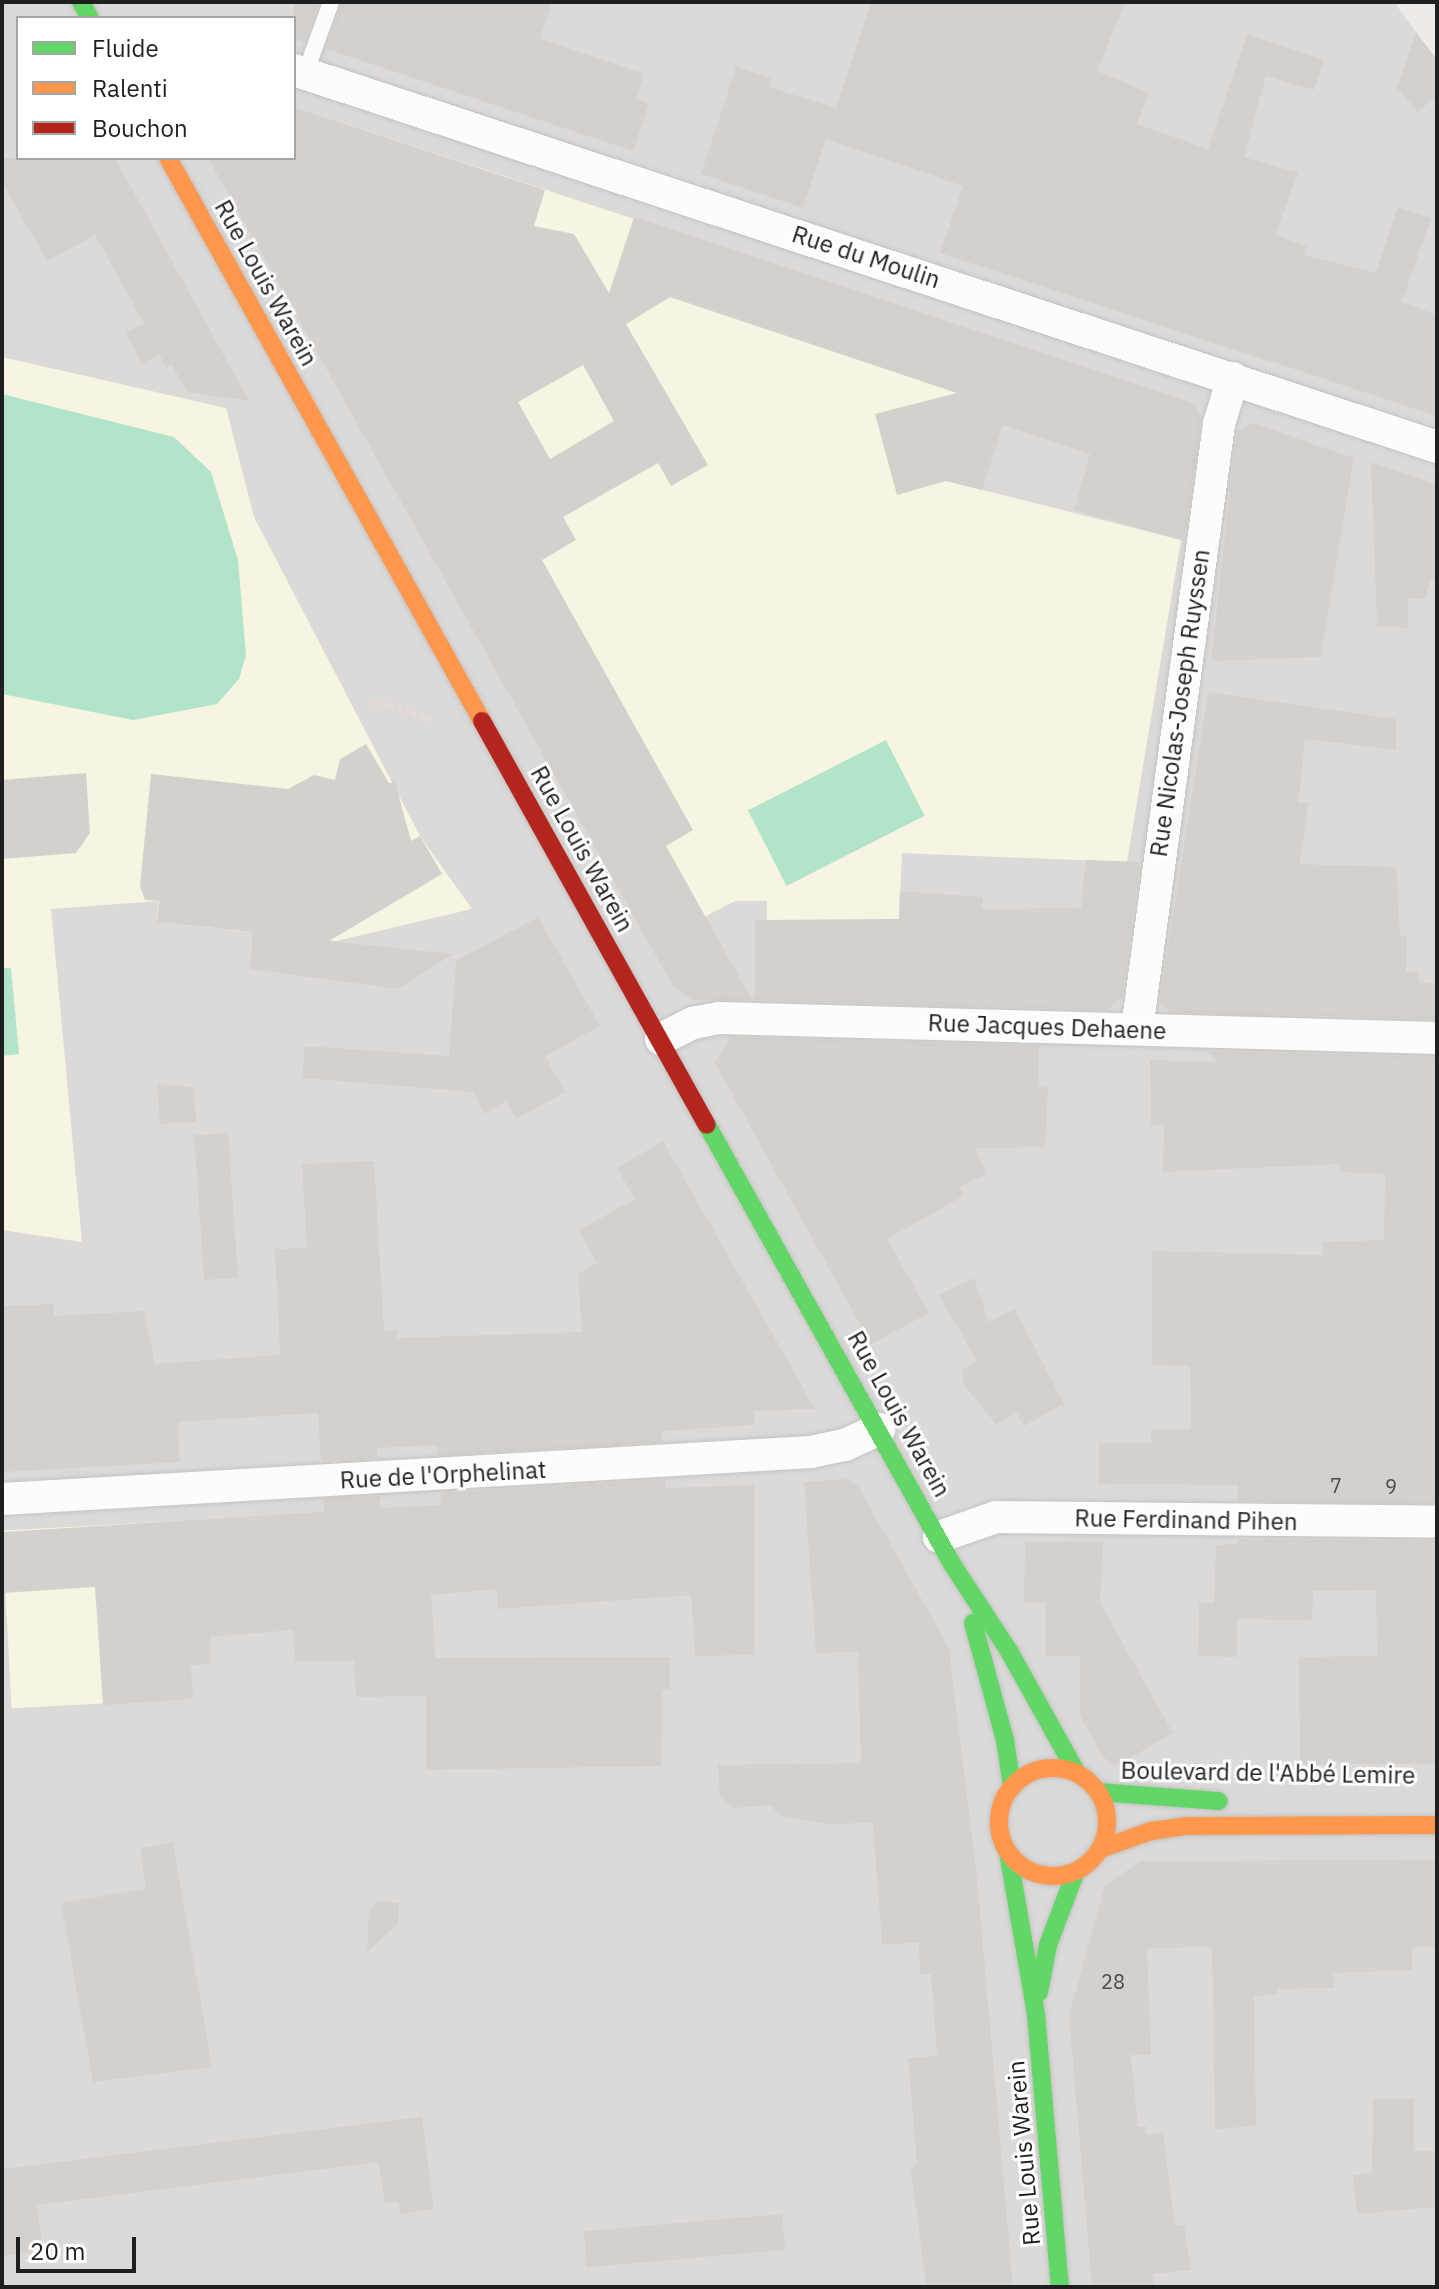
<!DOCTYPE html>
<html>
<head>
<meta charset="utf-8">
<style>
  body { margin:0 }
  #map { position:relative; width:1439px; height:2289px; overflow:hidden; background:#edeae7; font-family:"IBM Plex Sans",sans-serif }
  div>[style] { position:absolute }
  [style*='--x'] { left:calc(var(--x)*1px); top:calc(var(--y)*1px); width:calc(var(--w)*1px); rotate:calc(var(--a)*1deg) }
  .residential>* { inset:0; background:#dcdad9 }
  .education>* { inset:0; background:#f7f4e2; transform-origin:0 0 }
  .pitch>* { inset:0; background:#b2e4ca; transform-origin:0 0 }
  .building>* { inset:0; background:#d4d0ce; transform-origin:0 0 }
  .path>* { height:5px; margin-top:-2.5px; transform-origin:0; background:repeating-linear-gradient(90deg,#ebd9d9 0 4px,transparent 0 8px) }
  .roads { filter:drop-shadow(0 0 2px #c4c3c2) drop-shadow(0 0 2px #c4c3c2) }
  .lane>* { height:16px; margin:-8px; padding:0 8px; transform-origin:8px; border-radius:8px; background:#fcfcfb }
  .street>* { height:32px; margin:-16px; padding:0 16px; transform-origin:16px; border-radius:16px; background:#fcfcfb }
  .fast>* { height:18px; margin:-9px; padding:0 9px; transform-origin:9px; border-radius:9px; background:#63d668 }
  .slow>* { height:18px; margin:-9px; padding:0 9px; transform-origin:9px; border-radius:9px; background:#ff974d }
  .slow>.ring { margin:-9px; padding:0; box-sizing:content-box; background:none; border:18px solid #ff974d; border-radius:50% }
  .jam>* { height:18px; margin:-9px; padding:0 9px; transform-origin:9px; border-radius:9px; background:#b3261e }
  span { translate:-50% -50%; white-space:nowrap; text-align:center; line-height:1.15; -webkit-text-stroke:6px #fff; paint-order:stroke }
  .number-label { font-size:20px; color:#4c4b4b }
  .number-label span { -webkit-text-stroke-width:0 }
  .street-label { font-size:24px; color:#1f1f1f }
  .frame { position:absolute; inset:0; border:4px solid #1f1f1f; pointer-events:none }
  .legend { position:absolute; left:16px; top:16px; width:280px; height:144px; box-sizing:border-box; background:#fff; border:2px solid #a5a5a5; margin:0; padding:10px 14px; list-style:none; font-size:24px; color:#1f1f1f }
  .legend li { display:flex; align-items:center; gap:16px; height:40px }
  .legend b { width:40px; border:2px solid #a5a5a5 }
  .scale { position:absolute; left:16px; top:2237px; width:120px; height:36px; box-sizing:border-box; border:4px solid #1f1f1f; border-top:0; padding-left:10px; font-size:24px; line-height:28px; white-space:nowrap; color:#1f1f1f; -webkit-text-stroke:6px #fff; paint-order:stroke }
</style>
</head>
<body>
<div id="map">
  <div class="residential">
    <i style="clip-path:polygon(evenodd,2px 2px,1394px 2px,1437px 61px,1437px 2287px,2px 2287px,2px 2px,18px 18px,294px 18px,294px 158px,18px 158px,18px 18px)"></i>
  </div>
  <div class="education">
    <i style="clip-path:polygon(294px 107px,978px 332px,955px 483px,1181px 540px,1127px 862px,902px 853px,899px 919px,767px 921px,767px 901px,735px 901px,651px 945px,294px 158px)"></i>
    <i style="clip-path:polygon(2px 357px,226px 408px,254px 517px,420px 836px,472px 909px,336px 941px,157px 922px,158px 901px,51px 909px,82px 1242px,2px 1230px)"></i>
    <i style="left:183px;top:1521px;width:178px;height:181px;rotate:87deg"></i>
  </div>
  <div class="pitch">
    <i style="clip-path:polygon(2px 394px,174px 437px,211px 472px,238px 560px,246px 655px,239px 679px,217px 704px,133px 720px,2px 694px)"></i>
    <i style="left:886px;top:740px;width:85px;height:155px;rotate:63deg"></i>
    <i style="clip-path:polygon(2px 968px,11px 968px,19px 1054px,2px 1056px)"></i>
  </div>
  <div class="building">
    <i style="clip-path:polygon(294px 2px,319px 2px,305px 42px,294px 39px)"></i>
    <i style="clip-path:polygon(342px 2px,552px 2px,540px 39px,644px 74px,636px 99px,649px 104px,633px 151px,326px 49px)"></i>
    <i style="clip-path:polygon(871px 2px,1125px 2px,1097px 71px,1149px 93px,1137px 124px,1208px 149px,1247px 34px,1324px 60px,1314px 90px,1266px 76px,1244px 157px,1298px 173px,1275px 235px,1307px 246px,1303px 255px,1376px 273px,1398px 207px,1431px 218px,1402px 302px,1437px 315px,1437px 416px,940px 253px,963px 186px,826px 139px,803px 208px,701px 174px,736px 67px,772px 78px,769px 87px,836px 108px)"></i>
    <i style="clip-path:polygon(1416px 32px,1437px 60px,1437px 95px,1418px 112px,1397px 88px)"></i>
    <i style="clip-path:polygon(evenodd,294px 107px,545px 190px,534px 226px,574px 234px,609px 293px,634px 217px,1195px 404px,1201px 419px,1184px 541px,1074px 510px,1090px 454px,1003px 425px,982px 490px,946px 481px,897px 495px,875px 414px,957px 393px,670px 297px,626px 324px,708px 465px,671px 486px,658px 463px,563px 517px,576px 540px,542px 560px,693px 830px,666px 846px,752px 1000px,692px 1000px,674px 988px,208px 158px,294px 158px,294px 107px,583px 365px,614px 421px,550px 459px,518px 402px,583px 365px)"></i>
    <i style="clip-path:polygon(2px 158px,115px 158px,249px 401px,187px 392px,172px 365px,166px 368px,159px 354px,142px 364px,126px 333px,144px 323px,95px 235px,47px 261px,2px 182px)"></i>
    <i style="clip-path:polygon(1253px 423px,1354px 458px,1321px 657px,1211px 661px,1237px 431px)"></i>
    <i style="clip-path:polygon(1371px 462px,1437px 485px,1437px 580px,1431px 579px,1425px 599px,1408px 598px,1408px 628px,1377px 626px)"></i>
    <i style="clip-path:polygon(1208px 692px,1396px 719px,1396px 750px,1305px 739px,1298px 803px,1309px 803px,1299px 864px,1396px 867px,1400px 936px,1407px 936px,1406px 972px,1419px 972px,1419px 983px,1437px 983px,1437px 1019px,1170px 1012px,1160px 1001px)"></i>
    <i style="clip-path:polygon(366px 744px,389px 783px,395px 782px,411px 841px,420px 836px,442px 874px,329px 941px,453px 954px,398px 989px,250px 969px,253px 932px,157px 922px,159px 901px,145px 900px,140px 886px,151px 774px,288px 789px,314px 775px,335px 780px,340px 759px)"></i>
    <i style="clip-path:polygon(86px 773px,90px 833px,76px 853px,2px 859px,2px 780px)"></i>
    <i style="clip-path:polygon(1086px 860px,1140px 862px,1122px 997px,1108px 1010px,755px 1000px,755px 920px,899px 919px,900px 891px,983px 897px,982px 909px,1081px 908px)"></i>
    <i style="clip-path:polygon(538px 917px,600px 1026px,545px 1056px,565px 1092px,516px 1119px,506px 1101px,484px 1114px,473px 1092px,302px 1078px,305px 1046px,449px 1056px,456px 961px)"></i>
    <i style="clip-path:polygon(731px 1037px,1039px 1046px,1038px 1086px,1048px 1088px,1045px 1147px,976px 1148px,986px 1174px,960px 1187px,963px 1196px,887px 1239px,929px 1313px,871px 1344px,715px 1063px)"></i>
    <i style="clip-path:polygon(1207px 1051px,1437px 1057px,1437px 1503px,1238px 1501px,1238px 1485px,1099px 1484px,1099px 1443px,1151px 1443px,1151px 1429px,1191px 1429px,1190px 1366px,1152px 1365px,1152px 1251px,1323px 1255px,1323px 1242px,1384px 1240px,1385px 1174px,1340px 1172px,1341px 1164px,1163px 1172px,1164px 1125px,1151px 1125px,1150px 1060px,1218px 1062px)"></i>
    <i style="clip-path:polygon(157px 1084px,194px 1087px,196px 1122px,160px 1124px)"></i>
    <i style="left:228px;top:1133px;width:145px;height:34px;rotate:86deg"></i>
    <i style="clip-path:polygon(663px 1141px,815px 1409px,754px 1411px,754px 1425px,662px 1431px,662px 1442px,438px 1455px,437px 1445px,377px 1448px,378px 1458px,321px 1461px,318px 1413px,178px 1422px,180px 1462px,2px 1472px,2px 1306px,54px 1304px,54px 1316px,144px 1311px,155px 1364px,280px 1355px,275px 1249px,307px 1248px,302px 1164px,374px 1161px,384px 1331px,397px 1330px,397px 1338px,582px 1332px,578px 1274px,597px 1263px,579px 1230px,635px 1199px,617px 1168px)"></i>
    <i style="clip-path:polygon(974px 1278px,989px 1322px,1015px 1309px,1064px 1404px,1024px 1426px,1017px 1413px,996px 1424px,964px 1385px,962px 1370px,977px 1361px,939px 1295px)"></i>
    <i style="clip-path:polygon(846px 1479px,858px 1486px,949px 1648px,977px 1878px,1013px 2287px,926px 2287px,911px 2169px,917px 2164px,908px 2058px,937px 2056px,931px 1974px,920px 1974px,919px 1943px,882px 1944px,873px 1823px,826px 1824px,779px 1815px,771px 1805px,732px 1808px,720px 1797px,718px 1765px,861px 1763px,858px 1652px,816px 1653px,804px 1482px)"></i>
    <i style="clip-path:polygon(665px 1480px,665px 1488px,754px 1485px,754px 1655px,695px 1656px,691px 1595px,498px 1609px,497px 1589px,431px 1595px,436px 1658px,670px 1657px,670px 1689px,662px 1690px,661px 1766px,426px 1770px,426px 1696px,356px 1697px,354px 1661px,295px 1661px,293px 1630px,210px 1637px,211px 1664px,191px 1665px,193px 1699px,103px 1705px,95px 1587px,2px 1593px,2px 1532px,324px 1512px,323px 1499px,380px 1496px,381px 1508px,441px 1505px,440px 1493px)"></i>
    <i style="clip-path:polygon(1238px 1539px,1437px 1541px,1437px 1764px,1300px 1764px,1299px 1657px,1377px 1656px,1376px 1590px,1313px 1591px,1312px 1620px,1237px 1619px,1237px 1657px,1198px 1656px,1199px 1603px,1214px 1603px,1216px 1545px,1238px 1544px)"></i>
    <i style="clip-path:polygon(1025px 1542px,1103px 1542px,1100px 1603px,1173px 1733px,1116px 1766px,1103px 1757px,1080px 1716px,1080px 1656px,1046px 1656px,1046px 1602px,1024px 1603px)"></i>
    <i style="clip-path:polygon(173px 1842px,212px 2067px,93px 2082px,61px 1903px,146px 1889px,140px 1848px)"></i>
    <i style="clip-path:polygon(1437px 1860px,1437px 1947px,1412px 1947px,1412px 1970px,1333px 1973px,1334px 1988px,1278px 1989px,1278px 1994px,1254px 1997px,1256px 2125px,1215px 2130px,1212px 1947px,1147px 1948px,1151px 2055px,1131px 2055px,1138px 2127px,1146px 2126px,1147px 2135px,1163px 2133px,1175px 2226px,1184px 2225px,1191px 2270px,1153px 2274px,1153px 2287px,1092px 2287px,1069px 2015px,1105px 1885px,1141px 1861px)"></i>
    <i style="clip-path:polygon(378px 1901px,399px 1903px,398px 1924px,367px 1952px,369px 1910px)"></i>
    <i style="clip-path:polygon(1373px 2099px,1414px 2099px,1414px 2151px,1437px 2151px,1437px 2207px,1357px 2214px,1353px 2175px,1372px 2173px)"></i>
    <i style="clip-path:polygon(422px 2117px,434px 2209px,400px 2214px,398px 2202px,385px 2203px,378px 2162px,37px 2205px,43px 2250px,2px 2256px,2px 2169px)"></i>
    <i style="left:782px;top:2214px;width:36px;height:199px;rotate:85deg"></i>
  </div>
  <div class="path">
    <i style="--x:373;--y:703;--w:17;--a:3"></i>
    <i style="--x:390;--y:704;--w:44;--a:21.3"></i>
  </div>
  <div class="roads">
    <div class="lane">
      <i style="--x:305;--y:74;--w:77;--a:-70.1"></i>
    </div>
    <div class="street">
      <i style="--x:294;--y:70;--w:1204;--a:18.25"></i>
      <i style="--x:1137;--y:1029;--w:611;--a:-82.28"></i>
      <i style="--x:1219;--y:424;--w:48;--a:-73.1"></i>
      <i style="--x:661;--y:1039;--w:36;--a:-27"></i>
      <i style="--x:693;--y:1023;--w:26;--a:-11"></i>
      <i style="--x:719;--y:1018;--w:718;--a:1.6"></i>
      <i style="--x:2;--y:1499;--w:810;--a:-3.32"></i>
      <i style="--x:811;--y:1452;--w:35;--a:-12"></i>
      <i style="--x:845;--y:1445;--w:38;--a:-25"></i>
      <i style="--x:939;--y:1537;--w:60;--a:-19.3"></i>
      <i style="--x:996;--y:1517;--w:441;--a:0.6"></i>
    </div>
    <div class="fast">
      <i style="--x:81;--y:2;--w:18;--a:61"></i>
      <i style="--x:707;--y:1125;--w:503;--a:60.83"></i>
      <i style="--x:952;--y:1564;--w:104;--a:56.8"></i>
      <i style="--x:1009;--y:1651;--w:140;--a:60.9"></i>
      <i style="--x:973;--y:1623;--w:121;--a:74.7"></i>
      <i style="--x:1005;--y:1740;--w:48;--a:81.5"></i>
      <i style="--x:1098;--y:1792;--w:121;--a:4.3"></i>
      <i style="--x:1008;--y:1852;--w:164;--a:80.2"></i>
      <i style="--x:1036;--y:2014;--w:274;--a:85"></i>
      <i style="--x:1039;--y:1992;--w:48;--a:-79.2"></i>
      <i style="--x:1048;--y:1945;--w:79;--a:-69.3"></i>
    </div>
    <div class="slow">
      <i style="--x:168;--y:158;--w:645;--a:60.85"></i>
      <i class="ring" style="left:999px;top:1768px;width:90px;height:90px"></i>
      <i style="--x:1100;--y:1849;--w:54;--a:-19.4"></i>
      <i style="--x:1151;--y:1831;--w:37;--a:-8"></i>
      <i style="--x:1188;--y:1826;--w:249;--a:-0.2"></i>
    </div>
    <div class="jam">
      <i style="--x:482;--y:721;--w:462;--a:60.9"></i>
    </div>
  </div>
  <div class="number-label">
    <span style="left:1336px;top:1485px">7</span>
    <span style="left:1391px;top:1486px">9</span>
    <span style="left:1113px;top:1981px">28</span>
  </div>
  <div class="street-label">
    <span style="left:866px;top:257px;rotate:18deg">Rue du Moulin</span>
    <span style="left:266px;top:283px;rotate:61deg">Rue Louis Warein</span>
    <span style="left:1180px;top:703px;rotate:-82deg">Rue Nicolas-Joseph Ruyssen</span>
    <span style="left:582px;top:849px;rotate:61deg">Rue Louis Warein</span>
    <span style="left:1047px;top:1027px;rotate:2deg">Rue Jacques Dehaene</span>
    <span style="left:899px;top:1414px;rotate:61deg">Rue Louis Warein</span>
    <span style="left:443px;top:1475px;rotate:-3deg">Rue de l'Orphelinat</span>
    <span style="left:1186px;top:1520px;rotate:1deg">Rue Ferdinand Pihen</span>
    <span style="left:1268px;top:1773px;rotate:1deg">Boulevard de l'Abbé Lemire</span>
    <span style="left:1024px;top:2153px;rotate:-95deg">Rue Louis Warein</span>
  </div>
  <div class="frame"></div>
  <ul class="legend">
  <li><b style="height:10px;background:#63d668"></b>Fluide</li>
  <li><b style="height:10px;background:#ff974d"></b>Ralenti</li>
  <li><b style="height:10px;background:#b3261e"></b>Bouchon</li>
  </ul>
  <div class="scale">20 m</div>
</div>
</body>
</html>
